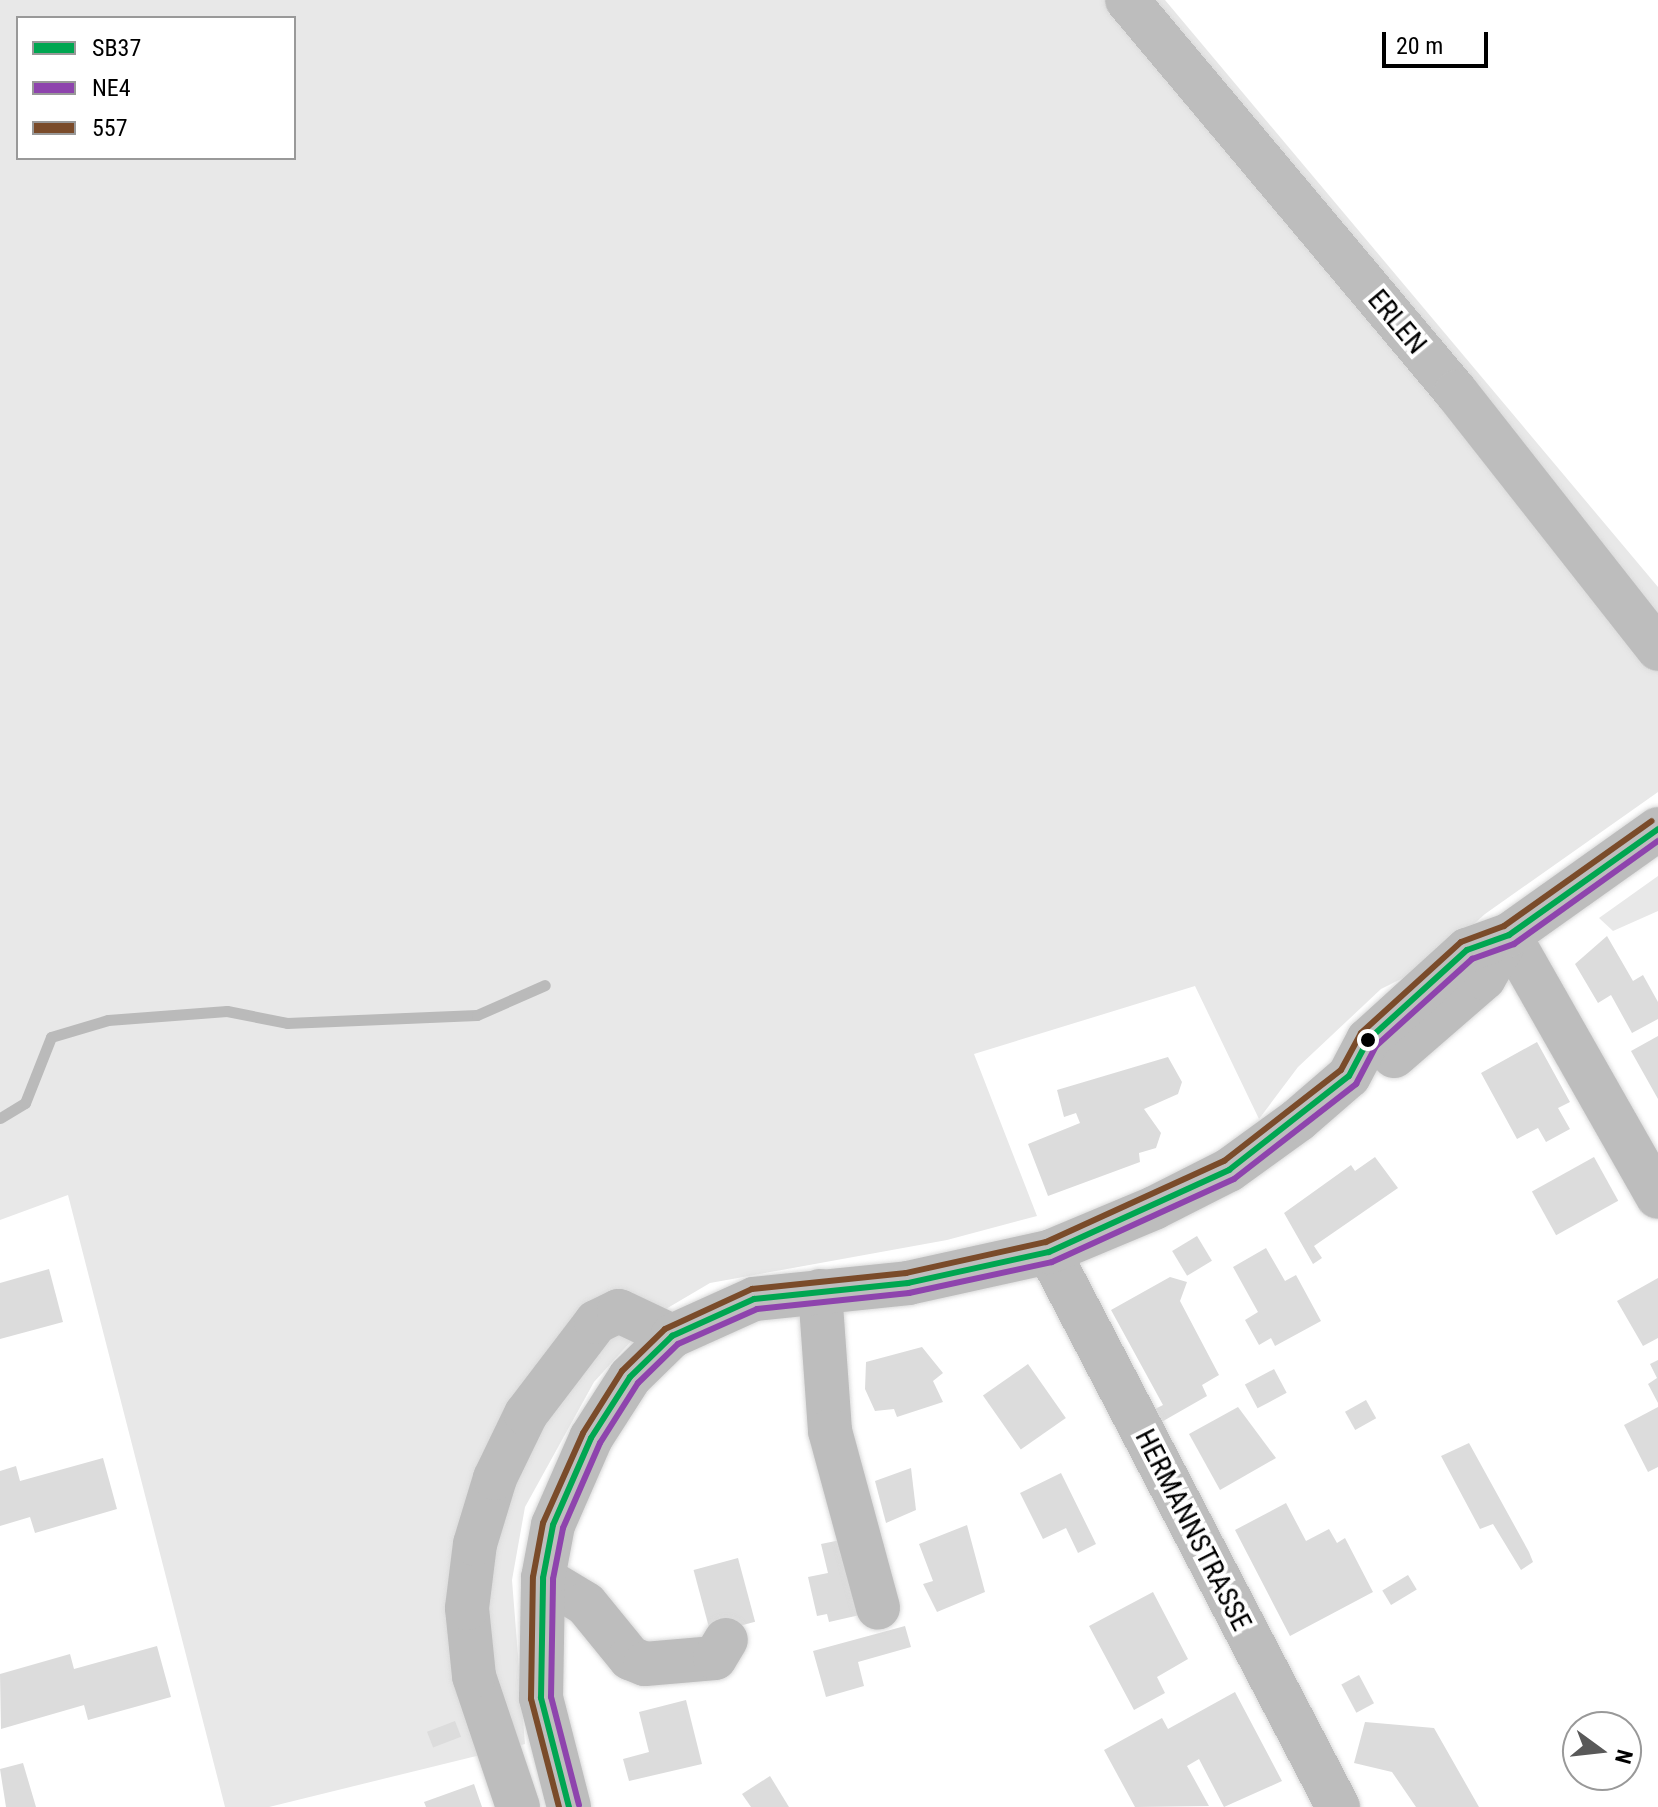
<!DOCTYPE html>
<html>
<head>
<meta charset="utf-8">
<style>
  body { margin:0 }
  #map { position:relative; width:1658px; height:1807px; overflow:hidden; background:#fff; font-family:"Roboto Condensed",sans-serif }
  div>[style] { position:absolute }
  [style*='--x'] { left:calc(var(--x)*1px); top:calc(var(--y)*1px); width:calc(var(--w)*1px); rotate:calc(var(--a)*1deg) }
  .green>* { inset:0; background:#e8e8e8 }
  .stream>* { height:11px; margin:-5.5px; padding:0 5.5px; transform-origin:5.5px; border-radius:5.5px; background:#bababa }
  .building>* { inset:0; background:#dcdcdc; transform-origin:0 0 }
  .roads { filter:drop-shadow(0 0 2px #dbdbdb) drop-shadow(0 0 2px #dbdbdb) }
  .minor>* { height:44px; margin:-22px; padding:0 22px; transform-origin:22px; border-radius:22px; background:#bdbdbd }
  .major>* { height:44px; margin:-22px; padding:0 22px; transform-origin:22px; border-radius:22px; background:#bdbdbd }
  .bus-1>* { height:6px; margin:-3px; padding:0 3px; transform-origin:3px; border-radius:3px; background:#00a651 }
  .bus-2>* { height:6px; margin:-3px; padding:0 3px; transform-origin:3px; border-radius:3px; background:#8e44ad }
  .bus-3>* { height:6px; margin:-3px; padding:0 3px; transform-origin:3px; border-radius:3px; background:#7a4b2a }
  .dots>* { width:22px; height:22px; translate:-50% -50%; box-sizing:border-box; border:4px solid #fff; border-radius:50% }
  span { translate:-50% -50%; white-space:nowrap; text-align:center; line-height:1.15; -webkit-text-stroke:8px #fff; paint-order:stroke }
  .street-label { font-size:28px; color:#000 }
  .legend { position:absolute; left:16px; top:16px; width:280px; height:144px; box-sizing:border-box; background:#fff; border:2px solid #999; margin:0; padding:10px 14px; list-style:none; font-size:24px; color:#000 }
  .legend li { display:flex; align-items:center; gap:16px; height:40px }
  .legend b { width:40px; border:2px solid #999 }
  .north { position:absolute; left:1562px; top:1711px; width:80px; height:80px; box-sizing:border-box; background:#fff; border:2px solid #999; border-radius:50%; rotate:105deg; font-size:22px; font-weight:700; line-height:32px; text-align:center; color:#000 }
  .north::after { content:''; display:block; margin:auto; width:28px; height:36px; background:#595959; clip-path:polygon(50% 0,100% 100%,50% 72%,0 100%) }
  .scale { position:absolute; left:1382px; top:32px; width:106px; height:36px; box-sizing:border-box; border:4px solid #000; border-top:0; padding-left:10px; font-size:24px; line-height:28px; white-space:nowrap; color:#000; -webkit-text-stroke:6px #fff; paint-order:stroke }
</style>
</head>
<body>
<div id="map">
  <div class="green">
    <i style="clip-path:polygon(evenodd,0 0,1165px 0,1658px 587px,1658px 792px,1485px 914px,1427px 966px,1381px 989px,1298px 1067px,1259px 1119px,1195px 986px,974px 1054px,1037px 1216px,947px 1240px,710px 1283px,654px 1316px,594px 1382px,525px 1507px,512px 1580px,525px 1744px,269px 1807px,225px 1807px,68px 1195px,0 1220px,0 0,18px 18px,294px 18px,294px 158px,18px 158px,18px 18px)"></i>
    <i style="clip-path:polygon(1658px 876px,1658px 911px,1613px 931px,1599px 918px)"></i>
  </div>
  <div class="stream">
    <i style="--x:0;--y:1118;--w:29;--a:-31"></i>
    <i style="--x:25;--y:1103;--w:71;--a:-68.5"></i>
    <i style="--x:51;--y:1037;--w:59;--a:-16.6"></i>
    <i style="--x:108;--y:1020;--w:119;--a:-4.3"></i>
    <i style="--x:227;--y:1011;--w:61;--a:11.3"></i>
    <i style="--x:287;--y:1023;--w:190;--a:-2.4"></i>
    <i style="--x:477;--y:1015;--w:74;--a:-23.8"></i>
  </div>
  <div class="building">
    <i style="clip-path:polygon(1607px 936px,1633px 981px,1643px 975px,1658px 1002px,1658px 1019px,1632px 1033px,1611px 995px,1598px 1003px,1575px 964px)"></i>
    <i style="clip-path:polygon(1658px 1036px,1658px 1099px,1631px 1051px)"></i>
    <i style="clip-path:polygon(1537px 1042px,1570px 1102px,1558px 1108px,1570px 1129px,1546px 1142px,1538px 1128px,1517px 1139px,1481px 1073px)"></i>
    <i style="clip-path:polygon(1168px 1057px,1182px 1082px,1178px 1094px,1144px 1109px,1161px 1133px,1156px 1148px,1139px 1153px,1140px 1162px,1048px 1196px,1028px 1144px,1080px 1123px,1076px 1113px,1064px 1117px,1057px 1090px)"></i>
    <i style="clip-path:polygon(1375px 1157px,1398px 1188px,1314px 1246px,1322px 1258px,1313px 1264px,1284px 1213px,1351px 1165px,1355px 1171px)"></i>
    <i style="left:1594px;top:1157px;width:50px;height:71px;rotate:61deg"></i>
    <i style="left:1197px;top:1236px;width:29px;height:29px;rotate:59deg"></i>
    <i style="clip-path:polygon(1266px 1248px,1285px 1281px,1296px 1275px,1321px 1321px,1275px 1346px,1271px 1338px,1259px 1345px,1245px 1320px,1258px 1312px,1233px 1267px)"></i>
    <i style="clip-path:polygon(49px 1269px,63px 1322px,0 1339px,0 1283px)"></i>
    <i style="clip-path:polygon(1170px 1277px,1187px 1282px,1180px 1301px,1219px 1375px,1202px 1385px,1207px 1396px,1158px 1424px,1149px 1412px,1163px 1405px,1111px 1310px)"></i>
    <i style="clip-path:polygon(1658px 1278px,1658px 1338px,1643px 1346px,1617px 1301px)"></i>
    <i style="clip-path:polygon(922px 1347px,943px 1373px,933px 1381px,943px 1402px,897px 1417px,894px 1409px,875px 1411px,865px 1389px,866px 1362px)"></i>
    <i style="clip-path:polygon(1658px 1360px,1658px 1403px,1648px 1384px,1657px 1378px,1650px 1364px)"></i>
    <i style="left:1028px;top:1364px;width:66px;height:55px;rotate:55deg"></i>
    <i style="left:1274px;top:1369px;width:27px;height:33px;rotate:62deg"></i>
    <i style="left:1366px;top:1400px;width:21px;height:24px;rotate:61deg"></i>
    <i style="clip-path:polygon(1238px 1407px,1276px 1458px,1220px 1490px,1189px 1434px)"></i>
    <i style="clip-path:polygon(1658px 1407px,1658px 1467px,1648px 1472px,1624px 1425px)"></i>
    <i style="clip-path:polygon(1469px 1443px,1529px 1552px,1533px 1562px,1521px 1570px,1493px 1524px,1480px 1529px,1441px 1456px)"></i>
    <i style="clip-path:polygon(103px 1458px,117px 1509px,35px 1533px,30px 1517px,0 1526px,0 1471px,16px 1466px,20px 1481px)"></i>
    <i style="clip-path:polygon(911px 1468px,916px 1510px,886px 1523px,875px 1481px)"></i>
    <i style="clip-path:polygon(1061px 1473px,1096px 1544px,1078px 1553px,1066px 1528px,1043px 1539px,1020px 1493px)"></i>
    <i style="clip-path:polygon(1286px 1503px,1306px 1541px,1329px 1529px,1337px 1543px,1345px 1538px,1373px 1592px,1290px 1636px,1235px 1530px)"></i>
    <i style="clip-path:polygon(967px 1525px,985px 1592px,937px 1612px,923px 1584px,933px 1581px,919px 1544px)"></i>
    <i style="clip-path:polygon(855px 1537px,873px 1612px,829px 1622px,827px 1614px,817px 1616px,808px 1577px,828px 1573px,821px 1544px)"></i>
    <i style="left:738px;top:1558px;width:66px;height:46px;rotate:75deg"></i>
    <i style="left:1408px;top:1575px;width:17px;height:30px;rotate:59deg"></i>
    <i style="clip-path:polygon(1153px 1592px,1188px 1659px,1157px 1677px,1165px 1693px,1134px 1710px,1089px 1626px)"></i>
    <i style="clip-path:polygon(905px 1626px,911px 1647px,858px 1662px,864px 1686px,826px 1697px,813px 1651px)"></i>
    <i style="clip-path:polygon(157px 1646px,171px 1697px,88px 1720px,84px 1705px,1px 1729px,0 1674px,70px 1654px,74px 1669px)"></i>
    <i style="left:1359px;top:1675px;width:32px;height:20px;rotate:62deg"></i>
    <i style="clip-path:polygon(1235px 1692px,1282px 1781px,1224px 1807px,1199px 1759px,1187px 1766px,1209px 1806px,1135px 1807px,1104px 1750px,1162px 1718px,1168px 1729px)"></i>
    <i style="clip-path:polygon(686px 1700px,702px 1764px,629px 1781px,623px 1759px,649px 1752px,639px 1712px)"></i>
    <i style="left:455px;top:1721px;width:17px;height:30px;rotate:69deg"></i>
    <i style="clip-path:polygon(1365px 1722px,1434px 1728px,1479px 1807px,1416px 1807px,1392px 1772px,1354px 1763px)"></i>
    <i style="clip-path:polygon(23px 1763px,36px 1807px,6px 1807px,0 1769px)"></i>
    <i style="clip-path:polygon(770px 1776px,789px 1807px,751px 1807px,742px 1794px)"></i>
    <i style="clip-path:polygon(474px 1784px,482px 1807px,426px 1807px,424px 1802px)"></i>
  </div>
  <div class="roads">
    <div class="minor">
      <i style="--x:1127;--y:0;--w:512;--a:49.99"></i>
      <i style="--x:1456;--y:392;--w:327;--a:51.8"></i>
      <i style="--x:1509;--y:935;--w:301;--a:60.4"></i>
      <i style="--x:1049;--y:1252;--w:626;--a:62.49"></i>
      <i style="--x:820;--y:1291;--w:140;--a:85.9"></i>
      <i style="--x:830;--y:1431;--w:183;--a:74.8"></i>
      <i style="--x:543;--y:1578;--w:50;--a:31.2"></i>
      <i style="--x:586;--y:1604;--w:70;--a:50.8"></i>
      <i style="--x:630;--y:1658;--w:16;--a:22"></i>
      <i style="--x:645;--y:1664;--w:70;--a:-4.9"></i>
      <i style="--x:715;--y:1658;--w:21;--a:-59"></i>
      <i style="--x:518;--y:1807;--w:138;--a:-108.6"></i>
      <i style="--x:474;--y:1676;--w:68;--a:-95.9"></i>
      <i style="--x:467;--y:1608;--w:64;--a:-82.9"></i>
      <i style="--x:475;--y:1544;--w:69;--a:-73.1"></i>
      <i style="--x:495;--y:1478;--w:71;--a:-64.2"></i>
      <i style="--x:526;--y:1414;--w:116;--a:-52.7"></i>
      <i style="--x:596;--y:1322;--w:25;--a:-26"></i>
      <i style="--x:619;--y:1311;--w:59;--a:25.3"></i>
    </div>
    <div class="major">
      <i style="--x:1394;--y:1056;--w:119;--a:-40.9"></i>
      <i style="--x:1484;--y:978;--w:50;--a:-59.8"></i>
      <i style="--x:569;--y:1807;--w:113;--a:-104.4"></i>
      <i style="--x:541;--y:1698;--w:120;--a:-89"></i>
      <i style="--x:543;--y:1578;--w:54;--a:-79.3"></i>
      <i style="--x:553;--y:1525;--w:95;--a:-66.4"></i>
      <i style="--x:591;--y:1438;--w:72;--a:-57.4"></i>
      <i style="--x:630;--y:1377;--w:59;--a:-44.3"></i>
      <i style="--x:672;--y:1336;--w:90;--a:-24.3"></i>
      <i style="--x:754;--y:1299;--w:155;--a:-5.9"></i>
      <i style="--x:908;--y:1283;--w:144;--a:-12.4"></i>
      <i style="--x:1049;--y:1252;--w:114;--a:-22.7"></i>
      <i style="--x:1154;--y:1208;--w:84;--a:-26.9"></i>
      <i style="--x:1229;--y:1170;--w:85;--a:-35.9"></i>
      <i style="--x:1298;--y:1120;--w:67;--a:-40.8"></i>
      <i style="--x:1349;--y:1076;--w:41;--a:-62.2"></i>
      <i style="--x:1368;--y:1040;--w:134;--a:-42.3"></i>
      <i style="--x:1467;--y:950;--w:45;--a:-19.7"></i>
      <i style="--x:1509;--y:935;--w:183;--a:-35.4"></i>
    </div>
  </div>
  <div class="bus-1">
    <i style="--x:569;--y:1807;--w:113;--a:-104.4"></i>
    <i style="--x:541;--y:1698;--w:120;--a:-89"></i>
    <i style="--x:543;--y:1578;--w:54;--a:-79.3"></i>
    <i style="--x:553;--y:1525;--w:95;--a:-66.4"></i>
    <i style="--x:591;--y:1438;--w:72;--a:-57.4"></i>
    <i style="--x:630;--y:1377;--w:59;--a:-44.3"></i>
    <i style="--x:672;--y:1336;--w:90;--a:-24.3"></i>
    <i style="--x:754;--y:1299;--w:155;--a:-5.9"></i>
    <i style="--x:908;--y:1283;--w:144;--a:-12.4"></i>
    <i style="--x:1049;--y:1252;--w:198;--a:-24.5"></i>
    <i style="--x:1229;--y:1170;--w:152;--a:-38.1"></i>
    <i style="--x:1349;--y:1076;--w:41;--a:-62.2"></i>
    <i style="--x:1368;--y:1040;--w:134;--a:-42.3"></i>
    <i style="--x:1467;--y:950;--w:45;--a:-19.7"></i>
    <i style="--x:1509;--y:935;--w:183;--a:-35.4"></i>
  </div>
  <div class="bus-2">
    <i style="--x:579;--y:1805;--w:112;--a:-104.5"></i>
    <i style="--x:551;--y:1697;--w:118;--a:-89"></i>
    <i style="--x:553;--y:1579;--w:52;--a:-78.9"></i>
    <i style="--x:563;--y:1528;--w:93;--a:-66.5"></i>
    <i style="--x:600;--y:1443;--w:71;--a:-57.7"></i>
    <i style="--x:638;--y:1383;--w:56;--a:-44.3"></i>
    <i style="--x:678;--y:1344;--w:86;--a:-23.9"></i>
    <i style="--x:757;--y:1309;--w:153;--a:-6"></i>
    <i style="--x:909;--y:1293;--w:146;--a:-12.2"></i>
    <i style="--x:1052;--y:1262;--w:200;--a:-24.5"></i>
    <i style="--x:1234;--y:1179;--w:155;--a:-37.9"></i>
    <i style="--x:1356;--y:1084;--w:43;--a:-62.2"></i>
    <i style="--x:1376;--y:1046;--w:130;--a:-42.2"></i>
    <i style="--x:1472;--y:959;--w:45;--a:-19.7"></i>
    <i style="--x:1514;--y:944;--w:177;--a:-35.6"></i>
  </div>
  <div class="bus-3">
    <i style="--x:559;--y:1807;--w:112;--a:-104.5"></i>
    <i style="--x:531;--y:1699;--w:122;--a:-89.1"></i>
    <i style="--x:533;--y:1577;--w:55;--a:-79.5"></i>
    <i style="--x:543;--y:1523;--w:98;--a:-66"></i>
    <i style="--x:583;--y:1433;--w:73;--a:-57.8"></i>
    <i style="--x:622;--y:1371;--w:60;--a:-44.3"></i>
    <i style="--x:665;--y:1329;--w:96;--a:-24.7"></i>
    <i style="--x:752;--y:1289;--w:155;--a:-5.9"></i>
    <i style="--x:906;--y:1273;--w:143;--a:-12.5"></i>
    <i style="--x:1046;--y:1242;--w:196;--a:-24.5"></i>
    <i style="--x:1224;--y:1161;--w:148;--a:-37.9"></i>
    <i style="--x:1341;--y:1070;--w:42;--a:-61.6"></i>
    <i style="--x:1361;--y:1033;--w:135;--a:-42.3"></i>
    <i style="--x:1461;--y:942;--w:46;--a:-20.4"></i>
    <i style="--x:1504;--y:926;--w:181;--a:-35.4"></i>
  </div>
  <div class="dots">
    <i style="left:1368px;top:1040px;background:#000"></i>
  </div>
  <div class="street-label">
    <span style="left:1397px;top:322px;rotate:50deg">ERLEN</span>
    <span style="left:1193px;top:1530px;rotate:63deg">HERMANNSTRASSE</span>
  </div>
  <ul class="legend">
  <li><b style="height:10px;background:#00a651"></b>SB37</li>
  <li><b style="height:10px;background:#8e44ad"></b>NE4</li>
  <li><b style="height:10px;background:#7a4b2a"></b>557</li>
  </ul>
  <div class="north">N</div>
  <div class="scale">20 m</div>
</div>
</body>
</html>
